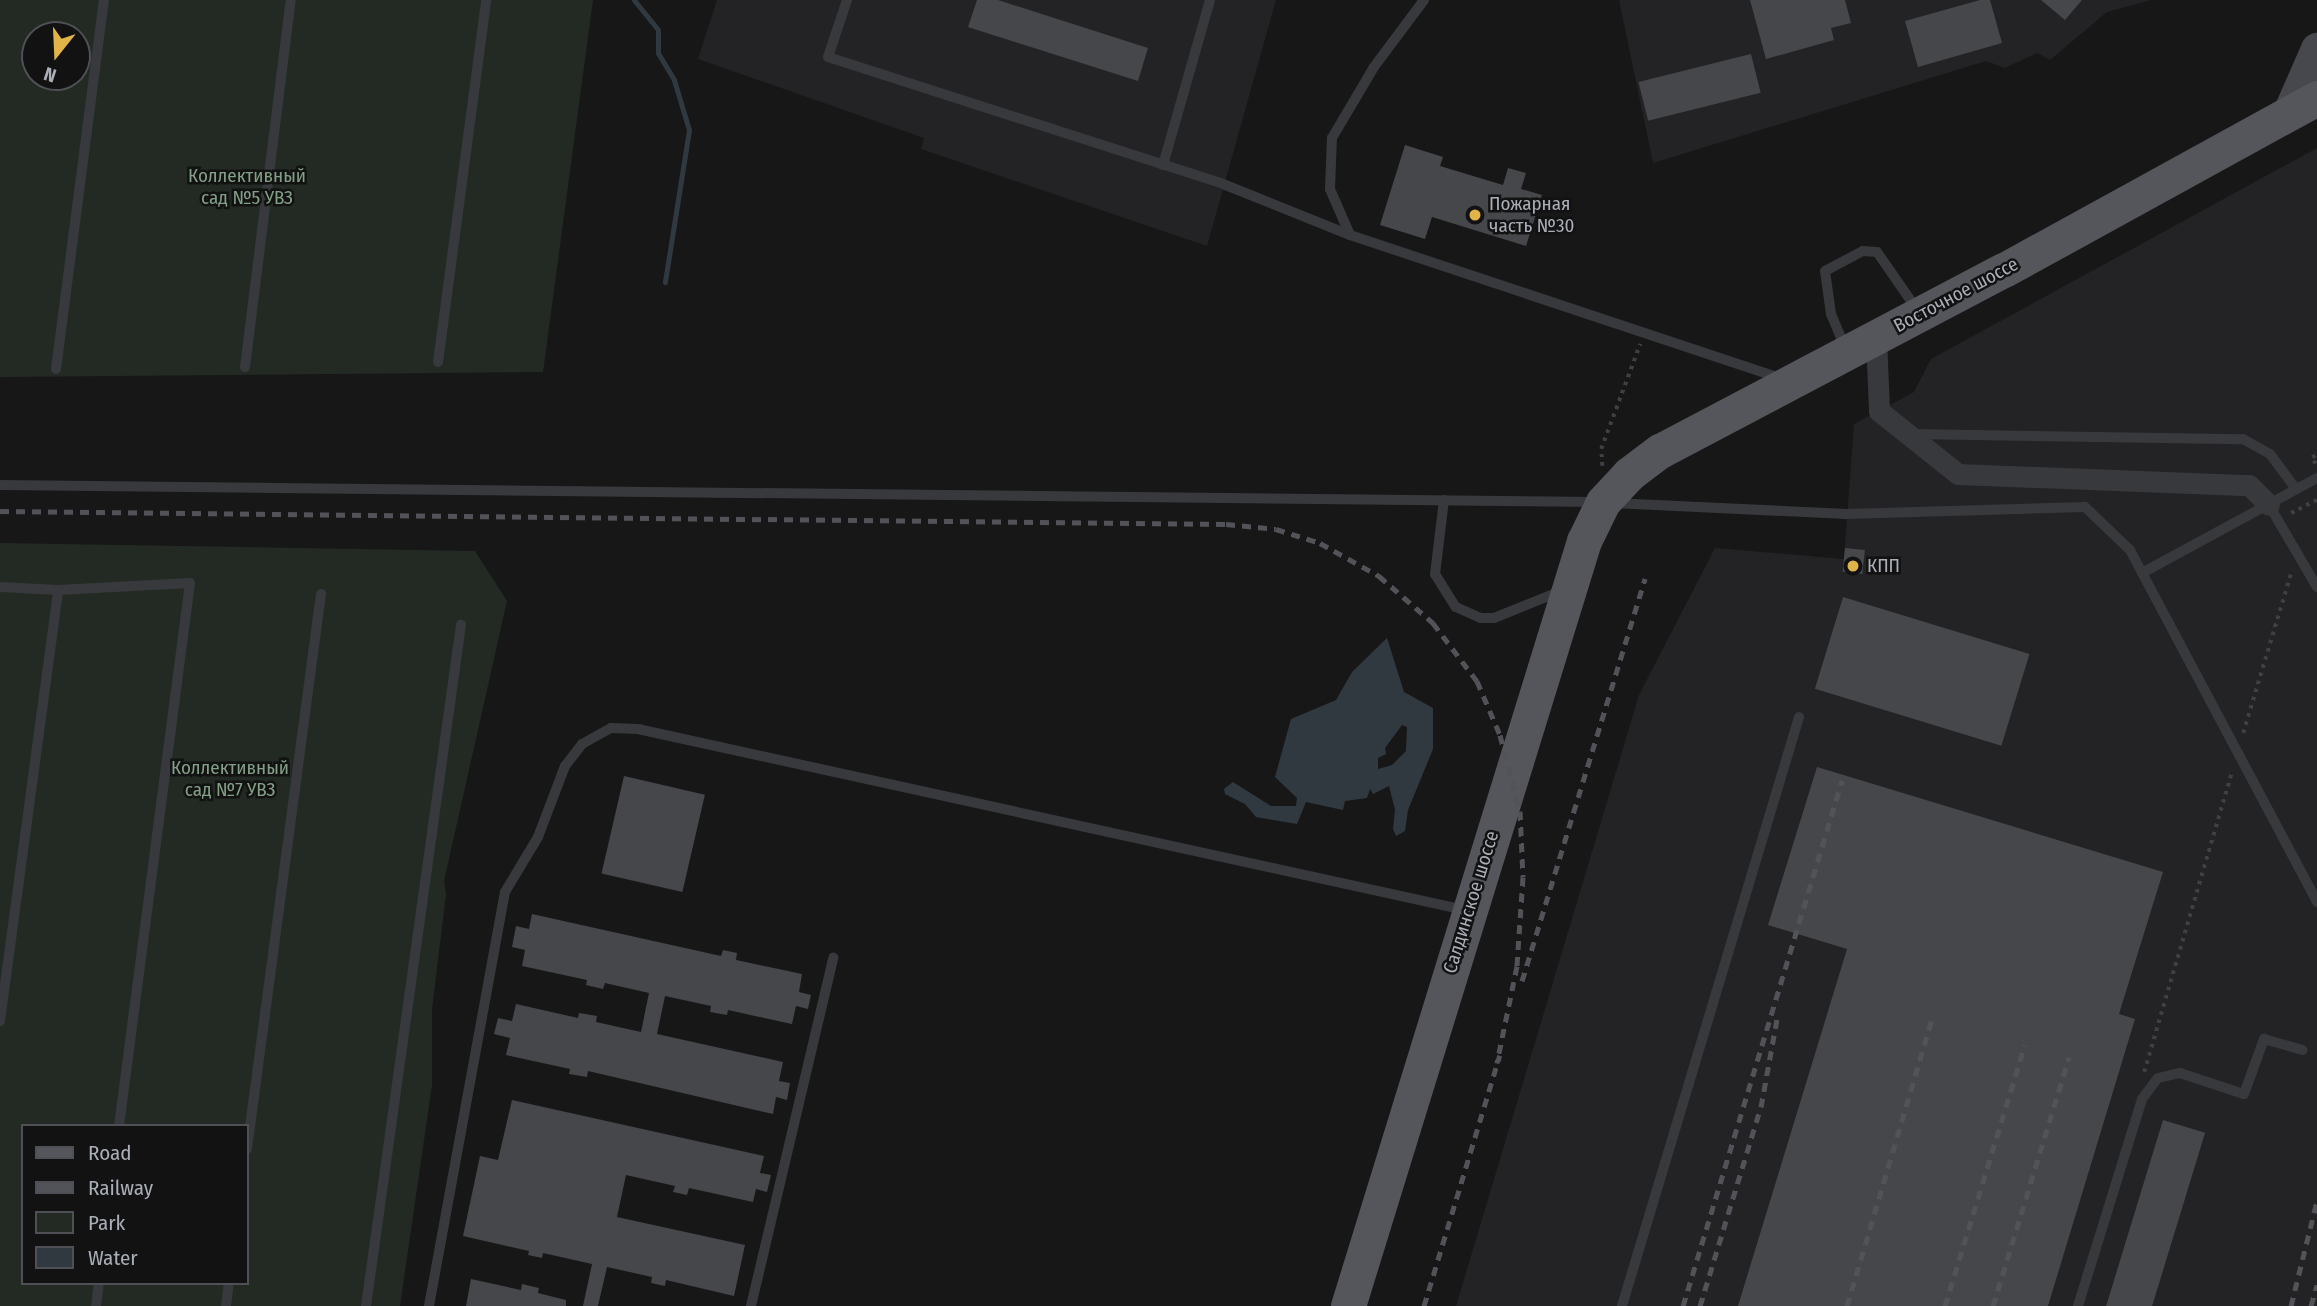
<!DOCTYPE html>
<html>
<head>
<meta charset="utf-8">
<style>
  body { margin:0 }
  #map { position:relative; width:2317px; height:1306px; overflow:hidden; background:#171718; font-family:"Fira Sans Condensed",sans-serif }
  div>[style] { position:absolute }
  [style*='--x'] { left:calc(var(--x)*1px); top:calc(var(--y)*1px); width:calc(var(--w)*1px); rotate:calc(var(--a)*1deg) }
  .built>* { inset:0; background:#232325 }
  .green>* { inset:0; background:#232a24 }
  .water>* { inset:0; background:#313940 }
  .stream>* { height:5px; margin:-2.5px; padding:0 2.5px; transform-origin:2.5px; border-radius:2.5px; background:#313940 }
  .building>* { inset:0; background:#46474b; transform-origin:0 0 }
  .path>* { height:3.5px; margin-top:-1.75px; transform-origin:0; background:repeating-linear-gradient(90deg,#3e4044 0 3.5px,transparent 0 8.5px) }
  .lane>* { height:10px; margin:-5px; padding:0 5px; transform-origin:5px; border-radius:5px; background:#38393d }
  .street>* { height:21px; margin:-10.5px; padding:0 10.5px; transform-origin:10.5px; border-radius:10.5px; background:#38393d }
  .secondary>* { height:32px; margin:-16px; padding:0 16px; transform-origin:16px; border-radius:16px; background:#46484d }
  .primary>* { height:35px; margin:-17.5px; padding:0 17.5px; transform-origin:17.5px; border-radius:17.5px; background:#54565c }
  .rail>* { height:5px; margin-top:-2.5px; transform-origin:0; background:repeating-linear-gradient(90deg,#515358 0 9px,transparent 0 16px) }
  .dots>* { width:19px; height:19px; translate:-50% -50%; box-sizing:border-box; border:4px solid #121213; border-radius:50% }
  span { translate:-50% -50%; white-space:nowrap; text-align:center; line-height:1.15; -webkit-text-stroke:5px #121213; paint-order:stroke }
  .park-label { font-size:19px; color:#83a086 }
  .poi-label { font-size:19px; color:#aaaeb7 }
  .left { translate:0 -50%; text-align:left }
  .street-label { font-size:19px; color:#aaaeb7 }
  .legend { position:absolute; left:21px; top:1124px; width:228px; height:161px; box-sizing:border-box; background:#121213; border:2px solid #4f5055; margin:0; padding:9px 12px; list-style:none; font-size:21px; color:#aaaeb7 }
  .legend li { display:flex; align-items:center; gap:14px; height:35px }
  .legend b { width:35px; border:2px solid #4f5055 }
  .north { position:absolute; left:21px; top:21px; width:70px; height:70px; box-sizing:border-box; background:#121213; border:2px solid #4f5055; border-radius:50%; rotate:198deg; font-size:19px; font-weight:700; line-height:28px; text-align:center; color:#aaaeb7 }
  .north::after { content:''; display:block; margin:auto; width:24px; height:32px; background:#e0b448; clip-path:polygon(50% 0,100% 100%,50% 72%,0 100%) }
</style>
</head>
<body>
<div id="map">
  <div class="built">
    <i style="clip-path:polygon(717px 0,1276px 0,1207px 246px,921px 149px,924px 138px,698px 59px)"></i>
    <i style="clip-path:polygon(1619px 0,2151px 0,2107px 12px,2050px 60px,2037px 53px,2005px 68px,1986px 61px,1653px 163px)"></i>
    <i style="clip-path:polygon(2317px 148px,2317px 1306px,1456px 1306px,1639px 695px,1715px 548px,1844px 559px,1854px 424px,1914px 392px,1931px 359px)"></i>
  </div>
  <div class="green">
    <i style="clip-path:polygon(evenodd,0 0,593px 0,543px 372px,0 377px,0 0,35px 35px,77px 35px,77px 77px,35px 77px,35px 35px)"></i>
    <i style="clip-path:polygon(evenodd,0 543px,475px 551px,507px 601px,444px 881px,446px 894px,432px 1009px,432px 1085px,400px 1306px,0 1306px,0 543px,23px 1126px,247px 1126px,247px 1283px,23px 1283px,23px 1126px)"></i>
  </div>
  <div class="water">
    <i style="clip-path:polygon(evenodd,1387px 638px,1404px 692px,1433px 708px,1433px 749px,1408px 810px,1405px 831px,1396px 836px,1393px 829px,1395px 810px,1389px 786px,1373px 794px,1370px 789px,1367px 798px,1345px 801px,1343px 810px,1306px 802px,1297px 824px,1256px 817px,1245px 804px,1225px 794px,1224px 789px,1233px 782px,1271px 806px,1296px 806px,1297px 798px,1275px 777px,1291px 719px,1336px 700px,1352px 672px,1387px 638px,1402px 725px,1407px 727px,1406px 751px,1392px 765px,1378px 769px,1378px 758px,1386px 754px,1385px 748px,1402px 725px)"></i>
  </div>
  <div class="stream">
    <i style="--x:634;--y:0;--w:38;--a:51"></i>
    <i style="--x:658;--y:30;--w:23;--a:90"></i>
    <i style="--x:658;--y:53;--w:31;--a:59"></i>
    <i style="--x:674;--y:80;--w:52;--a:73.3"></i>
    <i style="--x:689;--y:130;--w:154;--a:99"></i>
  </div>
  <div class="building">
    <i style="clip-path:polygon(977px 0,998px 0,1148px 48px,1138px 81px,968px 27px)"></i>
    <i style="clip-path:polygon(1750px 0,1845px 0,1851px 23px,1831px 28px,1834px 40px,1766px 59px)"></i>
    <i style="clip-path:polygon(1980px 0,1990px 0,2002px 43px,1918px 67px,1905px 21px)"></i>
    <i style="clip-path:polygon(2041px 0,2082px 0,2065px 20px)"></i>
    <i style="left:1751px;top:54px;width:40px;height:116px;rotate:76deg"></i>
    <i style="clip-path:polygon(1405px 145px,1443px 157px,1440px 166px,1503px 185px,1508px 168px,1526px 173px,1521px 189px,1542px 195px,1526px 246px,1432px 217px,1425px 239px,1380px 225px)"></i>
    <i style="left:1845px;top:548px;width:20px;height:24px;rotate:6deg"></i>
    <i style="left:1843px;top:597px;width:195px;height:96px;rotate:17deg"></i>
    <i style="clip-path:polygon(1817px 767px,2163px 872px,2119px 1014px,2135px 1019px,2048px 1306px,1738px 1306px,1847px 949px,1768px 925px)"></i>
    <i style="left:624px;top:776px;width:83px;height:100px;rotate:13deg"></i>
    <i style="clip-path:polygon(532px 914px,721px 956px,723px 950px,737px 953px,736px 960px,802px 974px,799px 992px,811px 995px,808px 1009px,796px 1006px,792px 1024px,728px 1010px,727px 1015px,710px 1012px,711px 1006px,665px 996px,657px 1034px,783px 1062px,779px 1081px,790px 1083px,787px 1100px,776px 1097px,773px 1114px,588px 1071px,587px 1077px,569px 1074px,570px 1069px,506px 1055px,510px 1038px,494px 1034px,498px 1018px,512px 1021px,516px 1004px,578px 1018px,579px 1013px,597px 1016px,596px 1022px,641px 1032px,649px 993px,605px 983px,603px 989px,586px 985px,587px 980px,522px 966px,525px 950px,512px 947px,516px 926px,529px 929px)"></i>
    <i style="clip-path:polygon(512px 1100px,764px 1156px,760px 1173px,771px 1175px,767px 1192px,756px 1189px,753px 1202px,689px 1188px,687px 1195px,673px 1192px,675px 1186px,626px 1175px,617px 1217px,745px 1245px,734px 1296px,666px 1280px,665px 1286px,651px 1283px,652px 1277px,607px 1267px,598px 1306px,583px 1306px,592px 1264px,543px 1253px,542px 1258px,528px 1255px,529px 1251px,463px 1236px,480px 1156px,498px 1160px)"></i>
    <i style="left:2163px;top:1120px;width:44px;height:195px;rotate:17deg"></i>
    <i style="clip-path:polygon(471px 1279px,521px 1290px,522px 1284px,539px 1288px,538px 1293px,566px 1300px,566px 1306px,466px 1306px)"></i>
  </div>
  <div class="path">
    <i style="--x:2315;--y:464;--w:8;--a:-113"></i>
    <i style="--x:2312;--y:457;--w:5;--a:-22"></i>
    <i style="--x:1602;--y:466;--w:17;--a:-93"></i>
    <i style="--x:1601;--y:449;--w:112;--a:-69.6"></i>
    <i style="--x:2291;--y:513;--w:29;--a:-27"></i>
    <i style="--x:2243;--y:733;--w:167;--a:-73.3"></i>
    <i style="--x:2144;--y:1072;--w:314;--a:-73.7"></i>
  </div>
  <div class="lane">
    <i style="--x:847;--y:0;--w:60;--a:108.4"></i>
    <i style="--x:828;--y:57;--w:415;--a:17.8"></i>
    <i style="--x:1223;--y:184;--w:137;--a:21.9"></i>
    <i style="--x:1350;--y:235;--w:454;--a:18.4"></i>
    <i style="--x:1163;--y:165;--w:172;--a:-74.1"></i>
    <i style="--x:1350;--y:235;--w:50;--a:-113.5"></i>
    <i style="--x:1330;--y:189;--w:51;--a:-87.8"></i>
    <i style="--x:1332;--y:138;--w:82;--a:-59.4"></i>
    <i style="--x:1374;--y:67;--w:84;--a:-53.3"></i>
    <i style="--x:1845;--y:347;--w:36;--a:-113"></i>
    <i style="--x:1831;--y:314;--w:43;--a:-97.9"></i>
    <i style="--x:1825;--y:271;--w:43;--a:-27.8"></i>
    <i style="--x:1863;--y:251;--w:14;--a:4"></i>
    <i style="--x:1877;--y:252;--w:72;--a:55.2"></i>
    <i style="--x:438;--y:362;--w:365;--a:-82.4"></i>
    <i style="--x:245;--y:367;--w:370;--a:-82.9"></i>
    <i style="--x:56;--y:369;--w:372;--a:-82.6"></i>
    <i style="--x:1911;--y:434;--w:332;--a:0.9"></i>
    <i style="--x:2243;--y:439;--w:31;--a:29"></i>
    <i style="--x:2270;--y:454;--w:44;--a:53.4"></i>
    <i style="--x:0;--y:485;--w:1597;--a:0.61"></i>
    <i style="--x:1444;--y:500;--w:75;--a:96.9"></i>
    <i style="--x:1435;--y:574;--w:39;--a:58"></i>
    <i style="--x:1456;--y:607;--w:27;--a:24"></i>
    <i style="--x:1481;--y:618;--w:13;--a:0"></i>
    <i style="--x:1494;--y:618;--w:72;--a:-21.9"></i>
    <i style="--x:1613;--y:503;--w:234;--a:2.7"></i>
    <i style="--x:1847;--y:514;--w:238;--a:-1.7"></i>
    <i style="--x:2085;--y:507;--w:62;--a:43.7"></i>
    <i style="--x:2130;--y:550;--w:399;--a:62"></i>
    <i style="--x:2269;--y:505;--w:95;--a:59.7"></i>
    <i style="--x:2142;--y:573;--w:199;--a:-28.5"></i>
    <i style="--x:0;--y:587;--w:58;--a:3"></i>
    <i style="--x:58;--y:590;--w:132;--a:-3"></i>
    <i style="--x:190;--y:583;--w:548;--a:97.45"></i>
    <i style="--x:0;--y:1021;--w:435;--a:-82.3"></i>
    <i style="--x:247;--y:1149;--w:560;--a:-82.41"></i>
    <i style="--x:96;--y:1306;--w:23;--a:-83"></i>
    <i style="--x:226;--y:1306;--w:23;--a:-83"></i>
    <i style="--x:366;--y:1306;--w:688;--a:-82.06"></i>
    <i style="--x:429;--y:1306;--w:421;--a:-79.6"></i>
    <i style="--x:505;--y:892;--w:64;--a:-59"></i>
    <i style="--x:538;--y:837;--w:76;--a:-69.2"></i>
    <i style="--x:565;--y:766;--w:28;--a:-52"></i>
    <i style="--x:582;--y:744;--w:33;--a:-29"></i>
    <i style="--x:611;--y:728;--w:27;--a:2"></i>
    <i style="--x:638;--y:729;--w:847;--a:12.35"></i>
    <i style="--x:751;--y:1306;--w:358;--a:-76.7"></i>
    <i style="--x:1622;--y:1306;--w:615;--a:-73.27"></i>
    <i style="--x:2078;--y:1306;--w:217;--a:-72.8"></i>
    <i style="--x:2142;--y:1099;--w:26;--a:-53"></i>
    <i style="--x:2158;--y:1078;--w:23;--a:-13"></i>
    <i style="--x:2180;--y:1073;--w:67;--a:18.2"></i>
    <i style="--x:2244;--y:1094;--w:59;--a:-70"></i>
    <i style="--x:2264;--y:1039;--w:40;--a:16"></i>
  </div>
  <div class="street">
    <i style="--x:1876;--y:338;--w:73;--a:87.6"></i>
    <i style="--x:1879;--y:411;--w:101;--a:38.6"></i>
    <i style="--x:1958;--y:474;--w:291;--a:2.2"></i>
    <i style="--x:2249;--y:485;--w:28;--a:45"></i>
  </div>
  <div class="secondary">
    <i style="--x:2289;--y:113;--w:70;--a:-66.4"></i>
  </div>
  <div class="primary">
    <i style="--x:1348;--y:1306;--w:801;--a:-72.86"></i>
    <i style="--x:1584;--y:541;--w:43;--a:-64"></i>
    <i style="--x:1603;--y:502;--w:38;--a:-47"></i>
    <i style="--x:1629;--y:474;--w:39;--a:-37"></i>
    <i style="--x:1660;--y:451;--w:389;--a:-27.8"></i>
    <i style="--x:2004;--y:270;--w:357;--a:-28.8"></i>
  </div>
  <div class="rail">
    <i style="--x:0;--y:511;--w:1226;--a:0.61"></i>
    <i style="--x:1226;--y:524;--w:50;--a:5.7"></i>
    <i style="--x:1276;--y:529;--w:46;--a:17.7"></i>
    <i style="--x:1320;--y:543;--w:68;--a:29.2"></i>
    <i style="--x:1379;--y:576;--w:72;--a:41"></i>
    <i style="--x:1433;--y:623;--w:73;--a:52.8"></i>
    <i style="--x:1477;--y:681;--w:59;--a:66.9"></i>
    <i style="--x:1500;--y:735;--w:79;--a:75.3"></i>
    <i style="--x:1520;--y:811;--w:66;--a:87.4"></i>
    <i style="--x:1523;--y:877;--w:89;--a:93.9"></i>
    <i style="--x:1517;--y:966;--w:99;--a:101.7"></i>
    <i style="--x:1522;--y:981;--w:421;--a:-73"></i>
    <i style="--x:1424;--y:1306;--w:262;--a:-73.2"></i>
    <i style="--x:1683;--y:1306;--w:549;--a:-73.15"></i>
    <i style="--x:1700;--y:1306;--w:208;--a:-73"></i>
    <i style="--x:1761;--y:1107;--w:89;--a:-79.7"></i>
    <i style="--x:1847;--y:1306;--w:302;--a:-73.5"></i>
    <i style="--x:1945;--y:1306;--w:273;--a:-73"></i>
    <i style="--x:1993;--y:1306;--w:260;--a:-73"></i>
    <i style="--x:2291;--y:1306;--w:108;--a:-76.1"></i>
    <i style="--x:2311;--y:1306;--w:22;--a:-74"></i>
  </div>
  <div class="dots">
    <i style="left:1475px;top:215px;background:#e0b448"></i>
    <i style="left:1853px;top:566px;background:#e0b448"></i>
  </div>
  <div class="park-label">
    <span style="left:247px;top:187px">Коллективный<br>сад №5 УВЗ</span>
    <span style="left:230px;top:779px">Коллективный<br>сад №7 УВЗ</span>
  </div>
  <div class="poi-label">
    <span class="left" style="left:1489px;top:215px">Пожарная<br>часть №30</span>
    <span class="left" style="left:1867px;top:566px">КПП</span>
  </div>
  <div class="street-label">
    <span style="left:1956px;top:295px;rotate:-28deg">Восточное шоссе</span>
    <span style="left:1471px;top:902px;rotate:-73deg">Салдинское шоссе</span>
  </div>
  <ul class="legend">
  <li><b style="height:9px;background:#54565c"></b>Road</li>
  <li><b style="height:9px;background:#515358"></b>Railway</li>
  <li><b style="height:19px;background:#232a24"></b>Park</li>
  <li><b style="height:19px;background:#313940"></b>Water</li>
  </ul>
  <div class="north">N</div>
</div>
</body>
</html>
